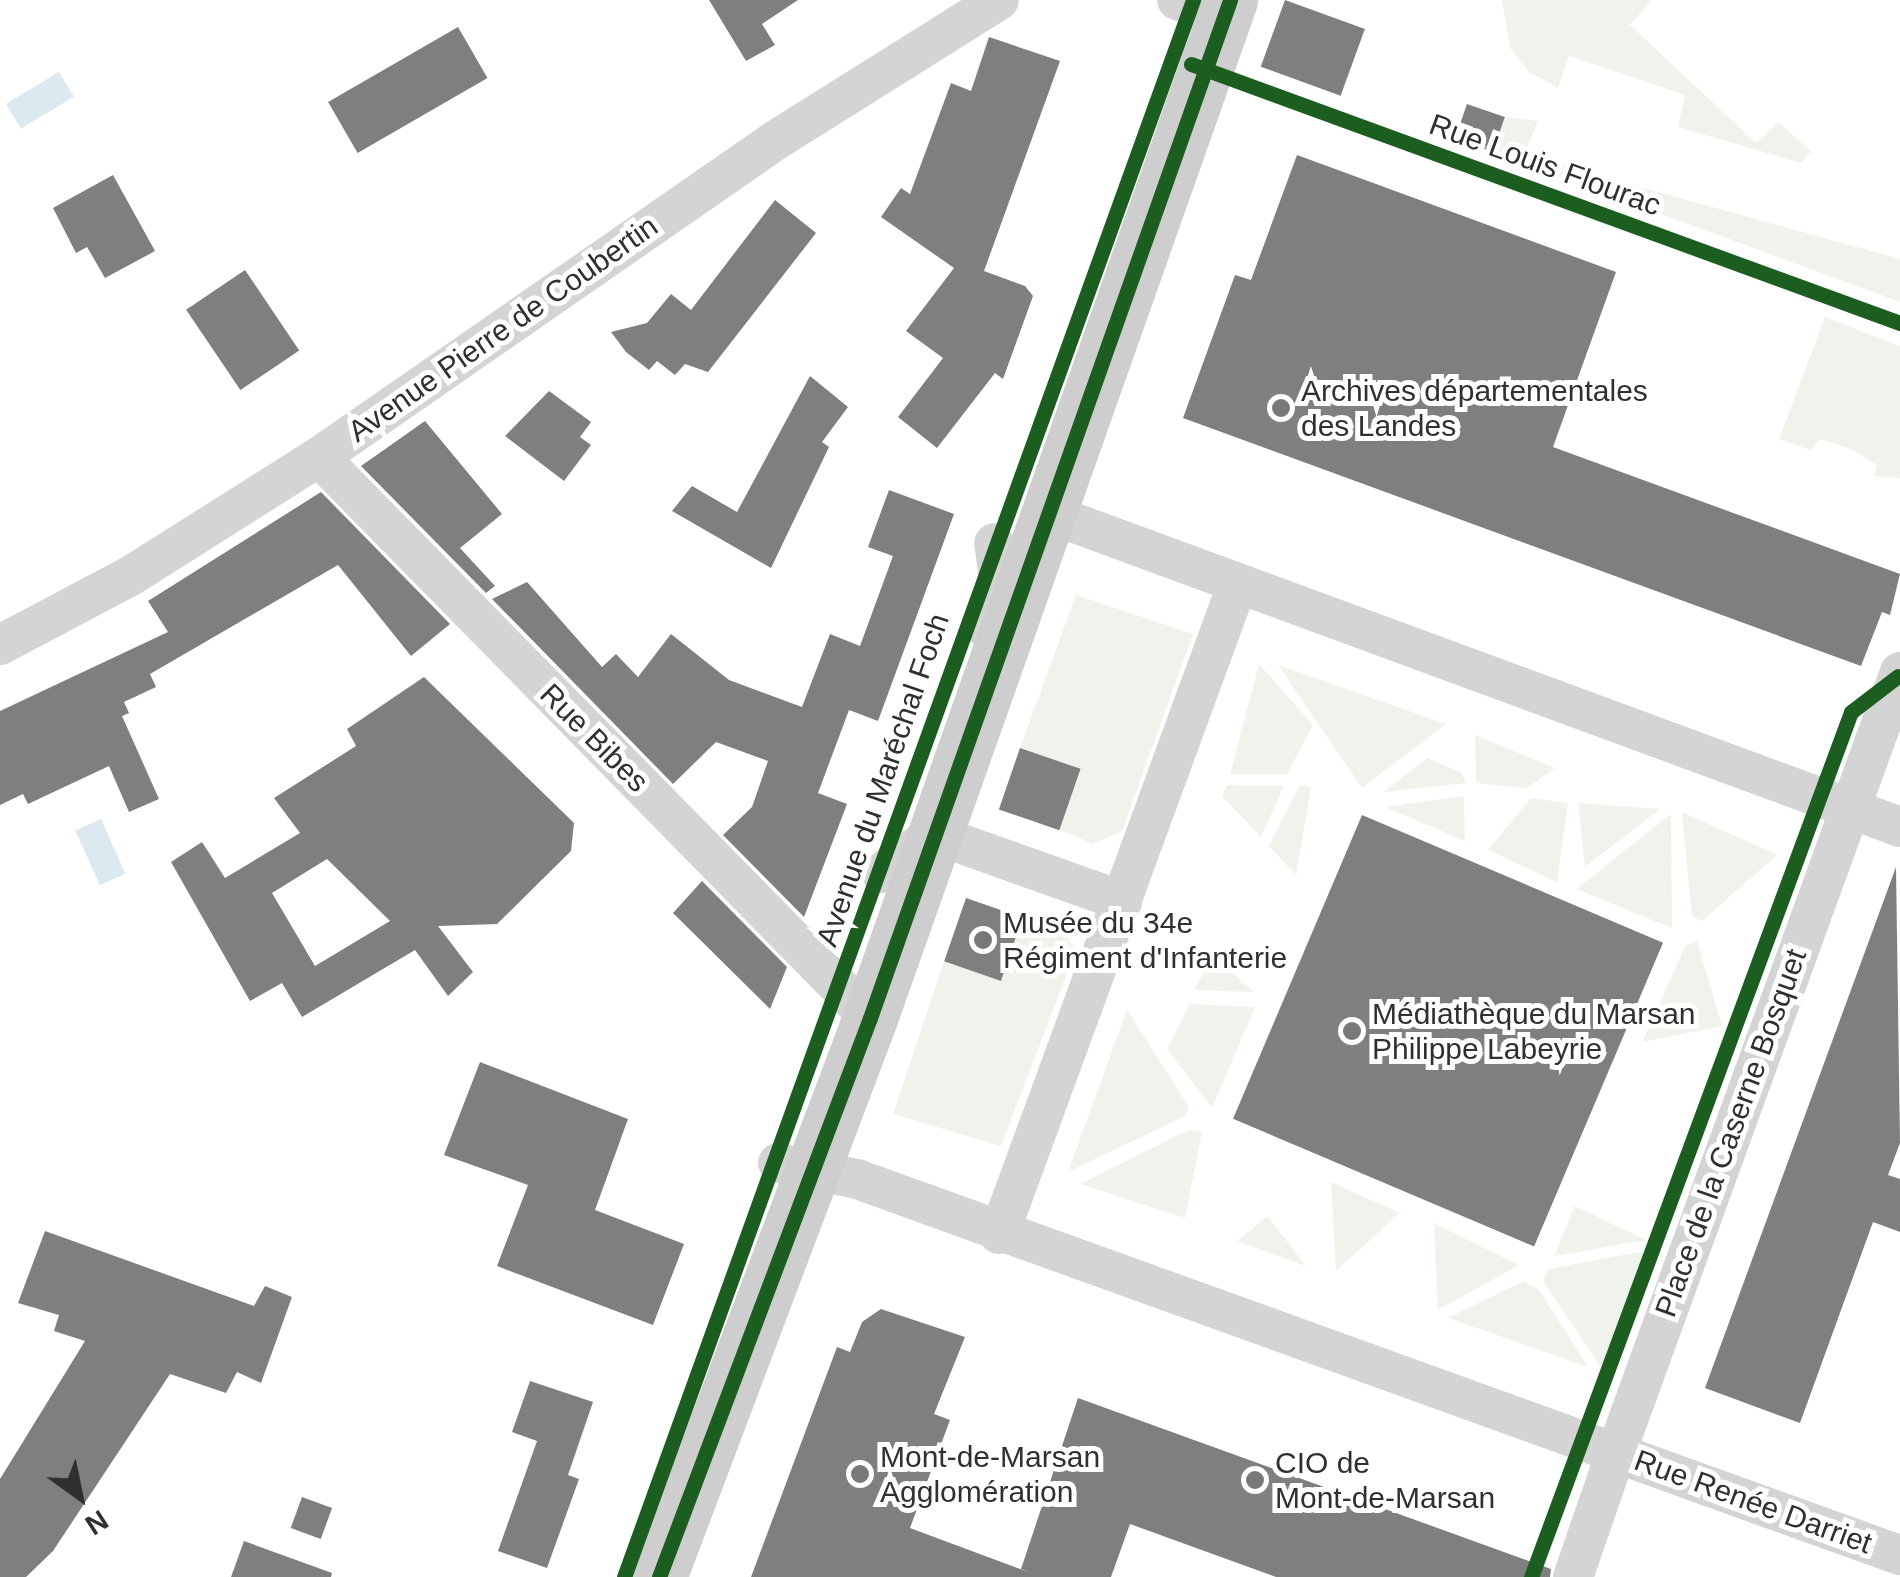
<!DOCTYPE html>
<html>
<head>
<meta charset="utf-8">
<style>
  body { margin:0 }
  #map { position:relative; width:1900px; height:1577px; overflow:hidden; background:#fff; font-family:Arial,sans-serif }
  div>[style] { position:absolute }
  [style*='--x'] { left:calc(var(--x)*1px); top:calc(var(--y)*1px); width:calc(var(--w)*1px); rotate:calc(var(--a)*1deg) }
  .green>* { inset:0; background:#f0f3ec }
  .water>* { inset:0; background:#dce9f1; transform-origin:0 0 }
  .building>* { inset:0; background:#7f7f7f; transform-origin:0 0 }
  .minor>* { height:40px; margin:-20px; padding:0 20px; transform-origin:20px; border-radius:20px; background:#d4d4d4 }
  .secondary>* { height:55px; margin:-27.5px; padding:0 27.5px; transform-origin:27.5px; border-radius:27.5px; background:#cecece }
  .cycleway>* { height:15px; margin:-7.5px; padding:0 7.5px; transform-origin:7.5px; border-radius:7.5px; background:#1b5e20 }
  .dots>* { width:28px; height:28px; translate:-50% -50%; box-sizing:border-box; border:5px solid #fff; border-radius:50% }
  span { translate:-50% -50%; white-space:nowrap; text-align:center; line-height:1.15; -webkit-text-stroke:10px #fff; paint-order:stroke }
  .street-label { font-size:30px; color:#303030 }
  .poi-label { font-size:30px; color:#303030 }
  .left { translate:0 -50%; text-align:left }
  .north { position:absolute; left:30px; top:1447px; width:100px; height:100px; -webkit-text-stroke:8px #fff; paint-order:stroke; rotate:147deg; font-size:28px; font-weight:700; line-height:40px; text-align:center; color:#303030 }
  .north::after { content:''; display:block; margin:auto; width:35px; height:45px; background:#303030; clip-path:polygon(50% 0,100% 100%,50% 72%,0 100%) }
</style>
</head>
<body>
<div id="map">
  <div class="green">
    <i style="clip-path:polygon(1502px 0,1652px 0,1630px 25px,1756px 143px,1778px 122px,1811px 151px,1801px 163px,1678px 127px,1685px 95px,1569px 56px,1558px 88px,1529px 72px,1510px 48px)"></i>
    <i style="clip-path:polygon(1505px 117px,1538px 121px,1525px 155px,1900px 259px,1900px 302px,1493px 152px)"></i>
    <i style="clip-path:polygon(1825px 317px,1900px 346px,1900px 478px,1874px 476px,1877px 465px,1851px 449px,1820px 439px,1811px 450px,1779px 439px)"></i>
    <i style="clip-path:polygon(1076px 595px,1193px 634px,1122px 831px,1093px 844px,1058px 829px,1079px 769px,1020px 748px)"></i>
    <i style="clip-path:polygon(1259px 664px,1313px 725px,1287px 774px,1230px 774px)"></i>
    <i style="clip-path:polygon(1278px 665px,1446px 724px,1362px 788px)"></i>
    <i style="clip-path:polygon(1475px 735px,1555px 768px,1527px 788px,1476px 783px)"></i>
    <i style="clip-path:polygon(1427px 758px,1462px 773px,1466px 783px,1384px 792px)"></i>
    <i style="clip-path:polygon(1227px 785px,1284px 786px,1261px 837px,1222px 796px)"></i>
    <i style="clip-path:polygon(1300px 785px,1311px 788px,1296px 875px,1269px 846px)"></i>
    <i style="clip-path:polygon(1464px 796px,1465px 841px,1386px 807px)"></i>
    <i style="clip-path:polygon(1531px 798px,1568px 803px,1557px 882px,1488px 850px)"></i>
    <i style="clip-path:polygon(1578px 803px,1660px 809px,1585px 867px)"></i>
    <i style="clip-path:polygon(1682px 812px,1777px 855px,1702px 921px,1692px 916px)"></i>
    <i style="clip-path:polygon(1671px 814px,1672px 928px,1576px 889px)"></i>
    <i style="clip-path:polygon(1023px 918px,1063px 931px,1076px 950px,1001px 1146px,893px 1114px,944px 961px,1001px 980px)"></i>
    <i style="clip-path:polygon(1697px 941px,1722px 1026px,1642px 1042px,1686px 945px)"></i>
    <i style="clip-path:polygon(1213px 956px,1254px 992px,1194px 990px)"></i>
    <i style="clip-path:polygon(1190px 1004px,1255px 1007px,1212px 1108px,1167px 1049px)"></i>
    <i style="clip-path:polygon(1127px 1010px,1189px 1107px,1185px 1116px,1068px 1172px)"></i>
    <i style="clip-path:polygon(1189px 1130px,1202px 1132px,1185px 1218px,1080px 1184px)"></i>
    <i style="clip-path:polygon(1331px 1182px,1400px 1213px,1336px 1271px)"></i>
    <i style="clip-path:polygon(1575px 1206px,1646px 1240px,1554px 1256px)"></i>
    <i style="clip-path:polygon(1268px 1216px,1268px 1217px,1306px 1266px,1237px 1241px)"></i>
    <i style="clip-path:polygon(1434px 1223px,1519px 1265px,1438px 1310px)"></i>
    <i style="clip-path:polygon(1645px 1251px,1602px 1369px,1543px 1281px,1548px 1269px)"></i>
    <i style="clip-path:polygon(1524px 1281px,1539px 1290px,1588px 1367px,1448px 1318px)"></i>
  </div>
  <div class="water">
    <i style="left:59px;top:72px;width:29px;height:62px;rotate:59deg"></i>
    <i style="left:101px;top:819px;width:60px;height:28px;rotate:66deg"></i>
  </div>
  <div class="building">
    <i style="clip-path:polygon(709px 0,798px 0,762px 24px,775px 45px,746px 61px)"></i>
    <i style="left:1285px;top:0;width:85px;height:71px;rotate:20deg"></i>
    <i style="left:458px;top:27px;width:59px;height:150px;rotate:60deg"></i>
    <i style="clip-path:polygon(989px 37px,1060px 61px,984px 271px,1025px 286px,1033px 296px,1003px 379px,995px 373px,937px 448px,898px 417px,943px 358px,906px 331px,954px 268px,881px 217px,901px 188px,910px 194px,951px 83px,971px 91px)"></i>
    <i style="left:1467px;top:104px;width:40px;height:37px;rotate:19deg"></i>
    <i style="clip-path:polygon(1297px 155px,1616px 272px,1553px 447px,1900px 574px,1890px 615px,1882px 612px,1861px 666px,1183px 418px,1235px 275px,1251px 280px)"></i>
    <i style="clip-path:polygon(113px 175px,155px 251px,105px 278px,87px 247px,76px 253px,53px 208px)"></i>
    <i style="clip-path:polygon(775px 200px,816px 233px,708px 372px,685px 364px,675px 375px,657px 361px,649px 370px,626px 352px,611px 332px,647px 323px,671px 294px,691px 310px)"></i>
    <i style="left:245px;top:270px;width:97px;height:71px;rotate:56deg"></i>
    <i style="clip-path:polygon(810px 376px,848px 407px,822px 442px,829px 447px,771px 568px,672px 511px,692px 486px,737px 512px)"></i>
    <i style="clip-path:polygon(549px 391px,591px 422px,580px 437px,591px 445px,564px 481px,505px 436px)"></i>
    <i style="clip-path:polygon(425px 421px,502px 514px,460px 548px,495px 586px,486px 593px,361px 466px)"></i>
    <i style="clip-path:polygon(889px 490px,954px 514px,878px 721px,849px 710px,818px 793px,847px 804px,804px 917px,723px 835px,752px 807px,768px 761px,716px 742px,673px 784px,492px 599px,527px 582px,602px 667px,616px 654px,638px 677px,671px 634px,729px 680px,802px 707px,830px 634px,860px 646px,893px 556px,868px 547px)"></i>
    <i style="clip-path:polygon(321px 492px,450px 624px,411px 656px,338px 565px,150px 674px,156px 687px,124px 702px,129px 713px,122px 716px,159px 799px,129px 812px,109px 766px,28px 804px,23px 794px,0 805px,0 711px,168px 632px,148px 601px)"></i>
    <i style="clip-path:polygon(evenodd,424px 677px,574px 823px,571px 851px,497px 924px,438px 926px,473px 972px,448px 996px,415px 950px,302px 1017px,282px 983px,250px 1001px,171px 862px,202px 842px,225px 878px,300px 833px,274px 798px,356px 746px,347px 729px,424px 677px,327px 859px,390px 921px,315px 966px,272px 893px,327px 859px)"></i>
    <i style="left:1020px;top:748px;width:64px;height:65px;rotate:19deg"></i>
    <i style="left:1362px;top:815px;width:327px;height:330px;rotate:23deg"></i>
    <i style="clip-path:polygon(1896px 867px,1900px 1143px,1888px 1175px,1900px 1179px,1900px 1232px,1873px 1222px,1800px 1423px,1705px 1388px)"></i>
    <i style="clip-path:polygon(702px 881px,787px 967px,770px 1009px,673px 913px)"></i>
    <i style="left:966px;top:898px;width:60px;height:67px;rotate:19deg"></i>
    <i style="clip-path:polygon(480px 1062px,628px 1119px,595px 1210px,684px 1244px,653px 1325px,497px 1266px,528px 1185px,444px 1155px)"></i>
    <i style="clip-path:polygon(45px 1231px,254px 1306px,265px 1286px,292px 1297px,261px 1383px,237px 1372px,226px 1393px,170px 1374px,53px 1551px,26px 1577px,0 1577px,0 1479px,85px 1341px,54px 1331px,59px 1315px,18px 1303px)"></i>
    <i style="clip-path:polygon(881px 1309px,965px 1337px,934px 1414px,950px 1420px,910px 1528px,1031px 1573px,1021px 1569px,1078px 1398px,1551px 1569px,1550px 1577px,1276px 1577px,1130px 1524px,1111px 1577px,751px 1577px,837px 1347px,850px 1352px,862px 1322px)"></i>
    <i style="clip-path:polygon(530px 1381px,593px 1402px,568px 1475px,579px 1479px,547px 1568px,498px 1551px,537px 1441px,512px 1432px)"></i>
    <i style="left:302px;top:1497px;width:32px;height:33px;rotate:20deg"></i>
    <i style="clip-path:polygon(244px 1541px,332px 1573px,331px 1577px,231px 1577px)"></i>
  </div>
  <div class="minor">
    <i style="--x:1177;--y:0;--w:49;--a:21.4"></i>
    <i style="--x:319;--y:457;--w:786;--a:45.52"></i>
    <i style="--x:1045;--y:512;--w:911;--a:20.22"></i>
    <i style="--x:983;--y:626;--w:51;--a:-71.6"></i>
    <i style="--x:999;--y:578;--w:35;--a:-98"></i>
    <i style="--x:0;--y:645;--w:149;--a:-27.9"></i>
    <i style="--x:132;--y:575;--w:221;--a:-32.3"></i>
    <i style="--x:319;--y:457;--w:556;--a:-34.75"></i>
    <i style="--x:776;--y:140;--w:263;--a:-32.1"></i>
    <i style="--x:934;--y:834;--w:200;--a:19.6"></i>
    <i style="--x:881;--y:873;--w:66;--a:-36.3"></i>
    <i style="--x:778;--y:1163;--w:81;--a:11.4"></i>
    <i style="--x:857;--y:1179;--w:807;--a:19.85"></i>
    <i style="--x:1616;--y:1453;--w:831;--a:-70.02"></i>
    <i style="--x:999;--y:1234;--w:693;--a:-69.84"></i>
    <i style="--x:1573;--y:1577;--w:131;--a:-70.9"></i>
    <i style="--x:1616;--y:1453;--w:302;--a:19.8"></i>
  </div>
  <div class="secondary">
    <i style="--x:659;--y:1577;--w:597;--a:-69.32"></i>
    <i style="--x:870;--y:1018;--w:1080;--a:-70.52"></i>
  </div>
  <div class="cycleway">
    <i style="--x:1191;--y:64;--w:755;--a:20.07"></i>
    <i style="--x:624;--y:1577;--w:1677;--a:-70.16"></i>
    <i style="--x:659;--y:1577;--w:597;--a:-69.32"></i>
    <i style="--x:870;--y:1018;--w:1080;--a:-70.52"></i>
    <i style="--x:1531;--y:1577;--w:922;--a:-69.7"></i>
    <i style="--x:1851;--y:712;--w:59;--a:-37.5"></i>
  </div>
  <div class="dots">
    <i style="left:1281px;top:408px;background:#787878"></i>
    <i style="left:983px;top:940px;background:#787878"></i>
    <i style="left:1352px;top:1031px;background:#787878"></i>
    <i style="left:860px;top:1474px;background:#787878"></i>
    <i style="left:1255px;top:1480px;background:#787878"></i>
  </div>
  <div class="street-label">
    <span style="left:1545px;top:165px;rotate:20deg">Rue Louis Flourac</span>
    <span style="left:503px;top:329px;rotate:-35deg">Avenue Pierre de Coubertin</span>
    <span style="left:594px;top:738px;rotate:45deg">Rue Bibes</span>
    <span style="left:883px;top:780px;rotate:-71deg">Avenue du Maréchal Foch</span>
    <span style="left:1731px;top:1133px;rotate:-70deg">Place de la Caserne Bosquet</span>
    <span style="left:1753px;top:1502px;rotate:20deg">Rue Renée Darriet</span>
  </div>
  <div class="poi-label">
    <span class="left" style="left:1301px;top:408px">Archives départementales<br>des Landes</span>
    <span class="left" style="left:1003px;top:940px">Musée du 34e<br>Régiment d'Infanterie</span>
    <span class="left" style="left:1372px;top:1031px">Médiathèque du Marsan<br>Philippe Labeyrie</span>
    <span class="left" style="left:880px;top:1474px">Mont-de-Marsan<br>Agglomération</span>
    <span class="left" style="left:1275px;top:1480px">CIO de<br>Mont-de-Marsan</span>
  </div>
  <div class="north">N</div>
</div>
</body>
</html>
